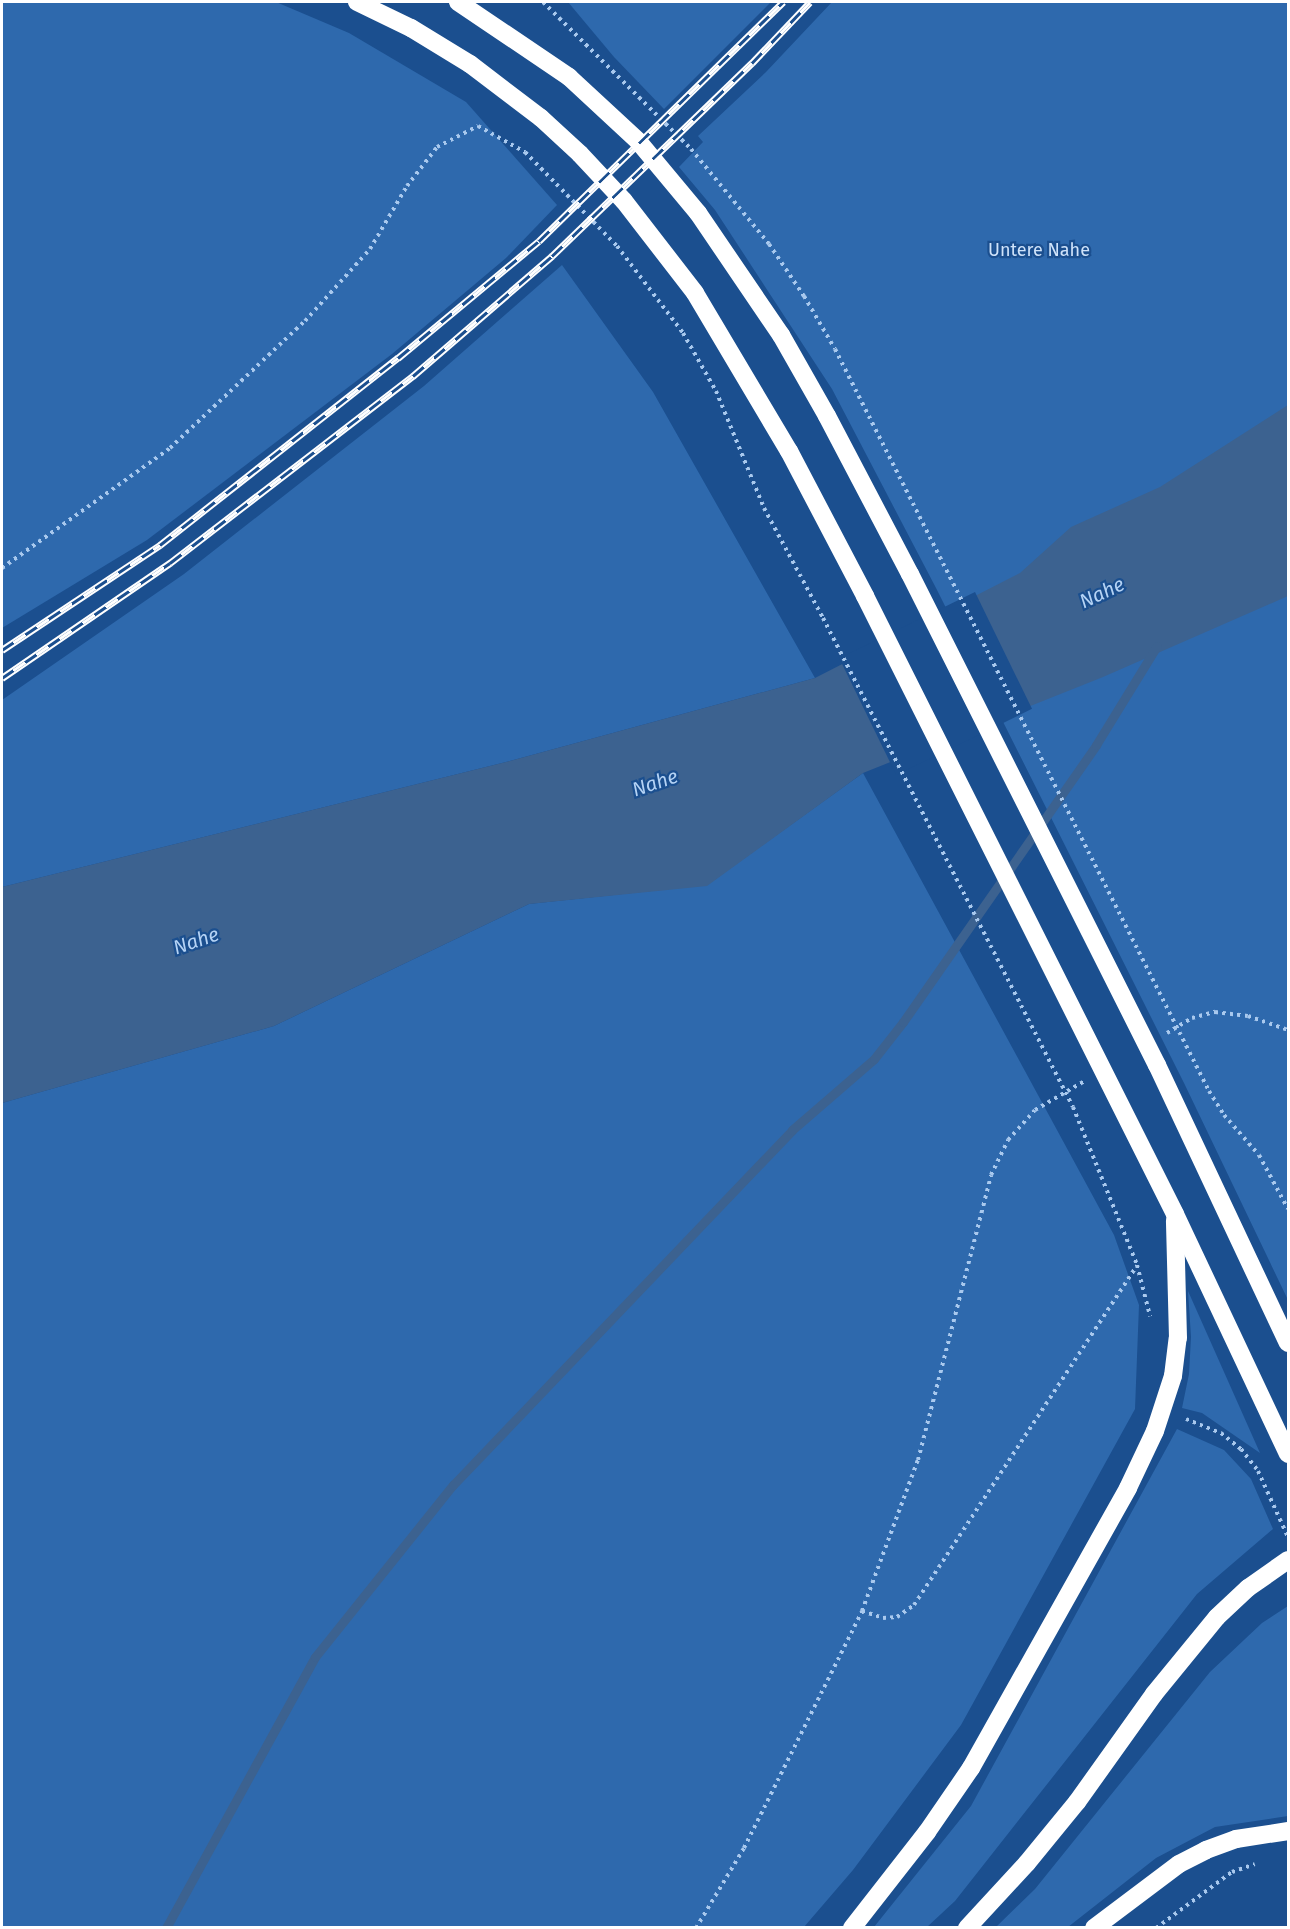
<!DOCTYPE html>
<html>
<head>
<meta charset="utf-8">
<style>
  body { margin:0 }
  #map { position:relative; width:1290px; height:1929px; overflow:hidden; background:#1b4f8f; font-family:"Fira Sans",sans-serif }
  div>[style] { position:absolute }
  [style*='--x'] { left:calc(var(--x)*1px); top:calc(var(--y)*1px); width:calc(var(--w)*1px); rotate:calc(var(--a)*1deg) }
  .green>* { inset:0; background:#2e69ad }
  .water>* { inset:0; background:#3c6290 }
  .pier>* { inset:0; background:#1b4f8f; transform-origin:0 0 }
  .stream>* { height:9px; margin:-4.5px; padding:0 4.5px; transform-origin:4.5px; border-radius:4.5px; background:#3c6290 }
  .path>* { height:4px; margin-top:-2px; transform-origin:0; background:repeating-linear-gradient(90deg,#a9c9ee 0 3px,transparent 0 7.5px) }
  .highway>* { height:18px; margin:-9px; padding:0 9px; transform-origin:9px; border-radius:9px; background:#fff }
  .rail>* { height:7px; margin-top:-3.5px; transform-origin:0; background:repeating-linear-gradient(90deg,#1b4f8f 0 14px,#fff 0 28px); box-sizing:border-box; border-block:2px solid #fff }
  span { translate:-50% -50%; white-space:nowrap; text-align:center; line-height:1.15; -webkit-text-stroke:4.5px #1b4f8f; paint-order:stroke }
  .park-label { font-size:18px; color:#cfe3fa }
  .water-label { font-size:20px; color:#b5d3f5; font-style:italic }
  .frame { position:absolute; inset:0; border:3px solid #fff; pointer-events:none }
</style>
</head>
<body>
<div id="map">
  <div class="green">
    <i style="clip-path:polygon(2px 2px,276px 2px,349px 33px,466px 102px,557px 205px,506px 258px,392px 354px,147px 540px,2px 628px)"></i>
    <i style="clip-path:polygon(568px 2px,771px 2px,664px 109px,614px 57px)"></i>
    <i style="clip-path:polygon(832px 2px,1288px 2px,1288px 1300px,1184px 1083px,936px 588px,832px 389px,715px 210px,679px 167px,703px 142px,698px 136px,766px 72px)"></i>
    <i style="clip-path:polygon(562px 265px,653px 392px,815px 678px,506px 762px,2px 887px,2px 700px,184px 574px,424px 386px)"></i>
    <i style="clip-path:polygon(863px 773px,1114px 1235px,1139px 1305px,1135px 1409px,961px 1725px,853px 1870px,804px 1927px,2px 1928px,2px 1103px,274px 1026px,529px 904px,707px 885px)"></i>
    <i style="clip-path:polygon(1188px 1291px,1260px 1453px,1202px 1413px,1182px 1408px,1189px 1374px,1191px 1337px)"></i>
    <i style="clip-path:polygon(1177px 1429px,1224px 1450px,1251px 1479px,1273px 1529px,1197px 1594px,955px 1901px,927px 1927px,874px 1927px,971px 1806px)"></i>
    <i style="clip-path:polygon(1288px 1606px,1288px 1816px,1215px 1827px,1156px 1858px,1068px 1927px,996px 1927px,1035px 1889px,1210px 1672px,1262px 1623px)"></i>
  </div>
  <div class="water">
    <i style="clip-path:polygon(1288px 405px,1288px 596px,1103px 677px,863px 773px,707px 886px,529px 904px,274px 1026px,2px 1103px,2px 887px,506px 762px,815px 678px,1020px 573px,1071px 527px,1160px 487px)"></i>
  </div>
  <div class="pier">
    <i style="left:975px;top:592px;width:130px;height:151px;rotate:64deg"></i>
  </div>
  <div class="stream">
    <i style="--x:166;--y:1928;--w:309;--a:-61.2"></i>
    <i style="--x:315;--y:1657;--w:221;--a:-51.3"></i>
    <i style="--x:453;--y:1485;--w:491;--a:-46.3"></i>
    <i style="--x:792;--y:1130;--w:108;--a:-40.9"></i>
    <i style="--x:874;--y:1059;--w:47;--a:-51.9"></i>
    <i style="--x:903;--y:1022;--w:338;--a:-55.1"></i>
    <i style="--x:1096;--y:745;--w:116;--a:-58.4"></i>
  </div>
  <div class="path">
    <i style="--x:543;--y:2;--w:209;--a:44.8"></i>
    <i style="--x:691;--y:149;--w:123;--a:50.6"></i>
    <i style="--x:769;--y:244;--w:63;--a:56.1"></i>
    <i style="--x:804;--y:296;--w:61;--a:59.7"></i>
    <i style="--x:835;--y:349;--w:831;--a:63.25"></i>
    <i style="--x:1209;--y:1091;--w:28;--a:58"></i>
    <i style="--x:1224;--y:1115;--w:53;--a:48.8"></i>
    <i style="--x:1259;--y:1155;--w:61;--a:61.8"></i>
    <i style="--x:2;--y:568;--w:206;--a:-35.5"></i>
    <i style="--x:170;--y:448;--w:185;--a:-43.3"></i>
    <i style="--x:305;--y:321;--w:97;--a:-47.9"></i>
    <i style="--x:370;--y:249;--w:73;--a:-59.6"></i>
    <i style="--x:407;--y:186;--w:49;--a:-52.4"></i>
    <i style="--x:437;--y:147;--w:46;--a:-27.1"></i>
    <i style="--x:478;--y:126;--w:54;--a:29"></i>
    <i style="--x:525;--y:152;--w:132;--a:45.6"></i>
    <i style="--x:617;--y:246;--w:109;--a:52.8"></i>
    <i style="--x:683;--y:333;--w:67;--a:60.4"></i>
    <i style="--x:716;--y:391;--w:126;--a:67.7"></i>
    <i style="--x:764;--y:508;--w:125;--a:61.8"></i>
    <i style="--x:823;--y:618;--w:549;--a:62.92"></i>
    <i style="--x:1073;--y:1107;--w:170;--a:67.9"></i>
    <i style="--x:1137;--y:1265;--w:53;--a:75.7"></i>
    <i style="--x:1167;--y:1033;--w:29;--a:-31"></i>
    <i style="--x:1192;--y:1018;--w:24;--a:-15"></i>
    <i style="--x:1215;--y:1012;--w:33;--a:7"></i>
    <i style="--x:1248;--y:1016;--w:42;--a:19.3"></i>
    <i style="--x:1186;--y:1419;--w:38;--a:22"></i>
    <i style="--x:1221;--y:1433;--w:26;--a:39"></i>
    <i style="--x:1241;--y:1449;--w:28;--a:52"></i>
    <i style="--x:1258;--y:1471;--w:72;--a:65.6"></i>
    <i style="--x:862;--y:1611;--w:22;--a:18"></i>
    <i style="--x:883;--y:1618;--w:14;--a:-4"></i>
    <i style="--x:897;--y:1617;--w:21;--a:-35"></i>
    <i style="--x:914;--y:1605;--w:406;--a:-56.7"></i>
    <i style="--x:696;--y:1928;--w:93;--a:-59"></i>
    <i style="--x:744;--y:1848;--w:265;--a:-63.5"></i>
    <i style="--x:862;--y:1611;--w:161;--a:-69.7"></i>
    <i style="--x:918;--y:1460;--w:294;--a:-75.6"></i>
    <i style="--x:991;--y:1175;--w:39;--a:-64"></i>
    <i style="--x:1008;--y:1140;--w:40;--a:-48"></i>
    <i style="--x:1035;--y:1110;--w:56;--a:-30.3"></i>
    <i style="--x:1156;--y:1928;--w:94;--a:-36.4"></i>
    <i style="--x:1232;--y:1872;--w:24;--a:-19"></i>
  </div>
  <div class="highway">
    <i style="--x:357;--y:2;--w:60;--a:25.7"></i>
    <i style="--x:411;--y:28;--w:69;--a:31.4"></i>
    <i style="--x:470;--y:64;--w:89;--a:37.3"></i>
    <i style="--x:541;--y:118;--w:53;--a:42.7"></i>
    <i style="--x:580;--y:154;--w:64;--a:46.9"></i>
    <i style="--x:624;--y:201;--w:116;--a:52.3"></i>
    <i style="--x:695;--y:293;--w:184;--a:59.3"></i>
    <i style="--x:789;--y:451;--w:164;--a:62.3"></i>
    <i style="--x:865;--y:596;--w:691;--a:63.36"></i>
    <i style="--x:1175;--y:1214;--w:265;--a:64.8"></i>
    <i style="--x:458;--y:2;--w:134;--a:34"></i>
    <i style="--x:569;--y:77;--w:94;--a:42.8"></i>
    <i style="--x:638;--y:141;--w:94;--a:50.2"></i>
    <i style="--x:698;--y:213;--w:148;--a:55.8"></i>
    <i style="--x:781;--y:335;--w:93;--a:60.4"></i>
    <i style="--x:827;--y:416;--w:178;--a:62.3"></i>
    <i style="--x:910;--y:574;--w:550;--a:63.3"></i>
    <i style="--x:1157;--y:1065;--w:307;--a:64.8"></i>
    <i style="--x:852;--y:1928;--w:122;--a:-52"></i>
    <i style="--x:927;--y:1832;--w:78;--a:-55.5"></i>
    <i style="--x:971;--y:1768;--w:321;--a:-60.7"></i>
    <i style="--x:1128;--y:1488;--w:63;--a:-64.7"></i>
    <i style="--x:1155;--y:1431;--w:58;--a:-71.9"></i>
    <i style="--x:1173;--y:1376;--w:38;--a:-83"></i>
    <i style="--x:1178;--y:1338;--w:117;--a:-91.5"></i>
    <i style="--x:967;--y:1928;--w:88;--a:-47.3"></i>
    <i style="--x:1027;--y:1863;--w:79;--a:-50.7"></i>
    <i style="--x:1077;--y:1802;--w:133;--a:-54.5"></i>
    <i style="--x:1154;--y:1694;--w:99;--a:-50.7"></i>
    <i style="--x:1217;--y:1617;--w:42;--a:-43.1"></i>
    <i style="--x:1248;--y:1588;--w:49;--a:-35"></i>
    <i style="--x:1094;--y:1928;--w:106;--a:-37"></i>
    <i style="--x:1179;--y:1864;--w:30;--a:-27"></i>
    <i style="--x:1206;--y:1850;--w:32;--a:-20"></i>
    <i style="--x:1236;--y:1839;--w:53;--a:-8.7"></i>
  </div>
  <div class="rail">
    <i style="--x:2;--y:650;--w:190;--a:-33.6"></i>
    <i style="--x:160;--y:545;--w:303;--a:-38.2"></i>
    <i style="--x:398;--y:358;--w:183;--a:-39.7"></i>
    <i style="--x:539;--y:241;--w:342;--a:-44.4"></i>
    <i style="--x:2;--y:678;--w:204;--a:-34.4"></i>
    <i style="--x:170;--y:563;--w:307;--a:-37.6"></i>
    <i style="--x:413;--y:376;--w:184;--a:-40.8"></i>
    <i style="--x:552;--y:256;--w:278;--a:-44"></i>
    <i style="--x:752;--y:63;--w:84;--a:-46.4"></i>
  </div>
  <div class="park-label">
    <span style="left:1039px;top:250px">Untere Nahe</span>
  </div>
  <div class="water-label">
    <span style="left:1102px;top:593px;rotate:-25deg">Nahe</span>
    <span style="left:655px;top:783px;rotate:-19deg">Nahe</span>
    <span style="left:196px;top:941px;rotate:-19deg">Nahe</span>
  </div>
  <div class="frame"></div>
</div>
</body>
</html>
